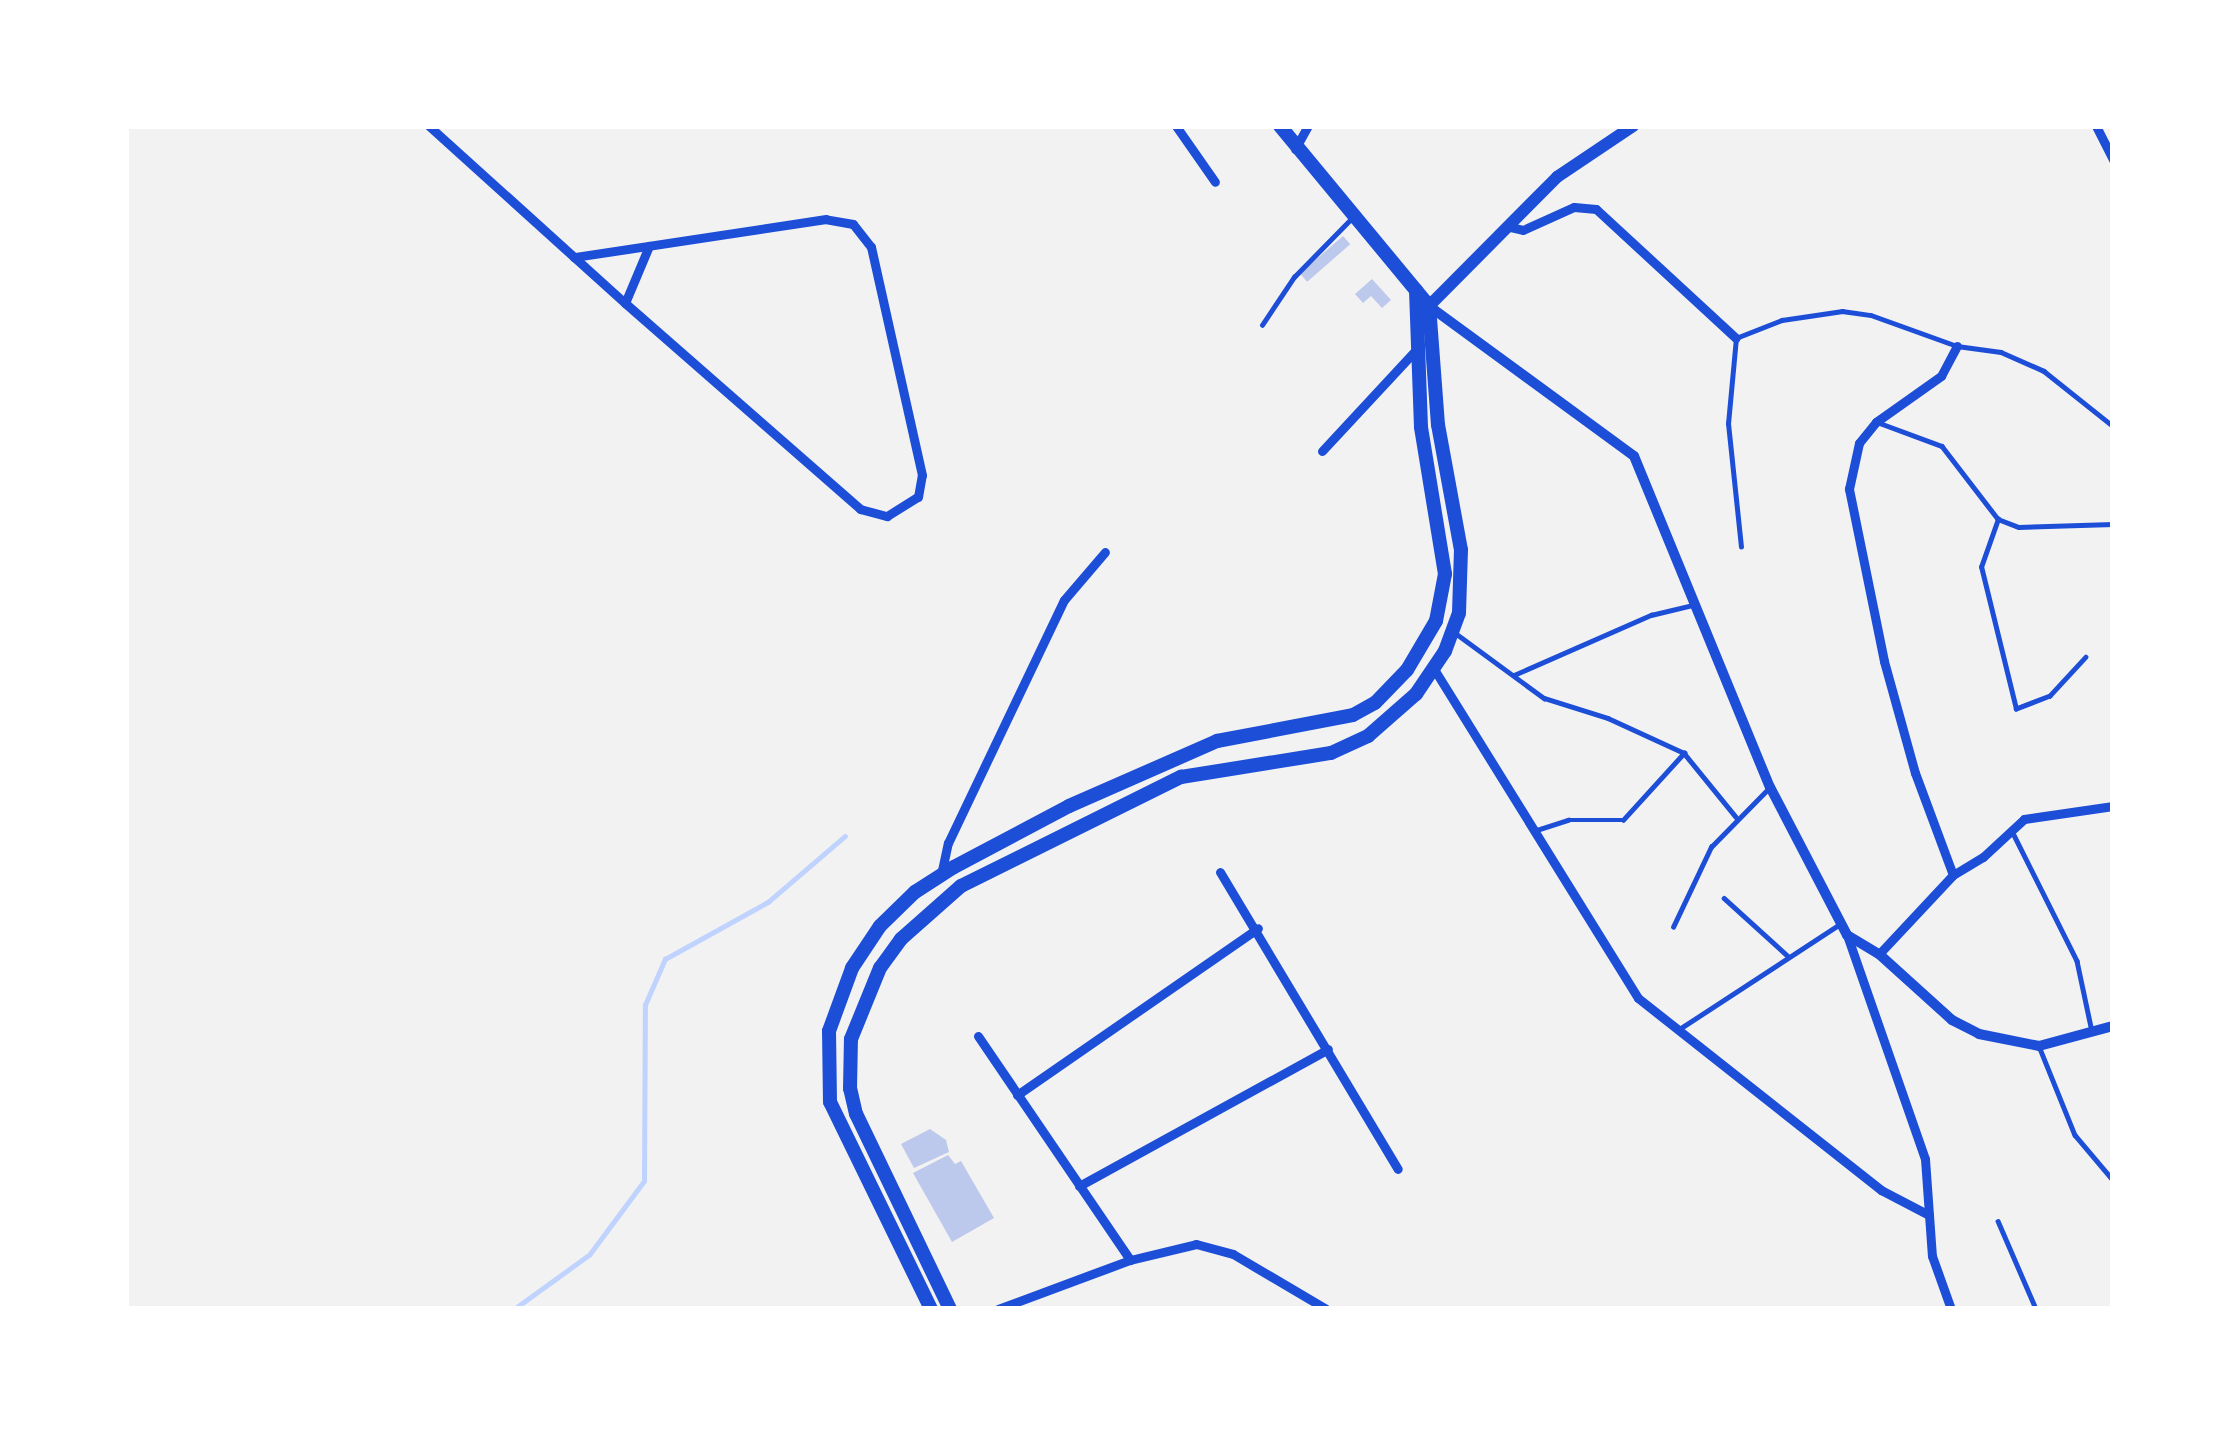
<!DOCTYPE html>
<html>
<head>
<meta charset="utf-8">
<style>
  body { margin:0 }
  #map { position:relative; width:2239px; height:1435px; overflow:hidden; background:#f2f2f2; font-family:Montserrat,sans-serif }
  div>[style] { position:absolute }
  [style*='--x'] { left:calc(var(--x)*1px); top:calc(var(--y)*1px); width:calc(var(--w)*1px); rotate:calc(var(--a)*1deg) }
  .stream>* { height:4.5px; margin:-2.25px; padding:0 2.25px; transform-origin:2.25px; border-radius:2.25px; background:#bfd3fe }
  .building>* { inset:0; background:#bdc9ec; transform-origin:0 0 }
  .service>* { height:4.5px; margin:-2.25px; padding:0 2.25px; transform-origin:2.25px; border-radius:2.25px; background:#1d4ed8 }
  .minor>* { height:9px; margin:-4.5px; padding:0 4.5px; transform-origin:4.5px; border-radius:4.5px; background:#1d4ed8 }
  .tertiary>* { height:10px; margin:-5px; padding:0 5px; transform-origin:5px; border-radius:5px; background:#1d4ed8 }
  .secondary>* { height:12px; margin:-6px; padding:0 6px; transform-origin:6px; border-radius:6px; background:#1d4ed8 }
  .primary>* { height:14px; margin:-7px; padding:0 7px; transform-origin:7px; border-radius:7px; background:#1d4ed8 }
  span { translate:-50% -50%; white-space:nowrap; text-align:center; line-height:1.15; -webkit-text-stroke:9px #fff; paint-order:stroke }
  .frame { position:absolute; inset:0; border:129px solid #fff; pointer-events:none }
</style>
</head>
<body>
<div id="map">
  <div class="stream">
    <i style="--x:514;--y:1309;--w:92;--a:-35.8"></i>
    <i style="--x:589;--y:1255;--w:92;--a:-53.4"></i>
    <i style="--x:644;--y:1181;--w:176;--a:-89.7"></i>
    <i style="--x:645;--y:1005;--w:50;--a:-66.5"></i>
    <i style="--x:665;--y:959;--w:118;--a:-29"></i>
    <i style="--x:768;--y:902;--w:101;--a:-40.6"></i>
  </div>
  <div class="building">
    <i style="left:1343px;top:236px;width:11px;height:57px;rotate:49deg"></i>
    <i style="clip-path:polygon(1372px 279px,1391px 300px,1382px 308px,1371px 296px,1363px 303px,1355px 294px)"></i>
    <i style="clip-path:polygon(930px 1129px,946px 1140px,949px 1152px,914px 1168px,901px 1144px)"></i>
    <i style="clip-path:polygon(948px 1155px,955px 1164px,961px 1161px,994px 1218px,952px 1242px,913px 1173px)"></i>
  </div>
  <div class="service">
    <i style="--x:1262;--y:325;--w:58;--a:-56.3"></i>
    <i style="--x:1294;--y:277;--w:81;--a:-45.5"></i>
    <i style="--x:1877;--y:422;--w:69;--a:20.3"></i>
    <i style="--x:1942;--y:446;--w:92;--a:52.5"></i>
    <i style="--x:1741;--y:547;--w:124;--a:-96"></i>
    <i style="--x:1728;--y:424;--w:86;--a:-84.7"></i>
    <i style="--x:1736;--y:338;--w:49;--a:-21.4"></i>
    <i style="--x:1782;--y:320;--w:61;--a:-8.5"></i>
    <i style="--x:1842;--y:311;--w:29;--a:8"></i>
    <i style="--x:1871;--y:315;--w:91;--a:19.8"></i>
    <i style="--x:1957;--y:346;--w:44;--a:7.8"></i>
    <i style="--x:2001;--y:352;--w:47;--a:23.8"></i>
    <i style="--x:2044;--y:371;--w:88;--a:38.6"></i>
    <i style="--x:1454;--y:632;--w:112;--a:36.3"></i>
    <i style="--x:1544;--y:698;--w:67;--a:17.4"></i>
    <i style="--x:1608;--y:718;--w:84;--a:24.7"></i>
    <i style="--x:1684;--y:753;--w:82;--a:50.9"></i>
    <i style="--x:2086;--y:657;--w:53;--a:132.7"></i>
    <i style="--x:2050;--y:696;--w:36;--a:159"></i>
    <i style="--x:2016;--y:709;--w:146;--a:-103.8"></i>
    <i style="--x:1981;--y:567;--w:51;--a:-70.5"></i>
    <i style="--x:1998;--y:519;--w:22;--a:21"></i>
    <i style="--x:2019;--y:527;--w:94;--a:-1.8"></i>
    <i style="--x:1514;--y:675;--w:150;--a:-23.7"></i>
    <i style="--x:1651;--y:615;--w:43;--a:-13.4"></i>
    <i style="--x:1537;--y:830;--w:33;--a:-18"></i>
    <i style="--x:1568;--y:820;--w:55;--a:0"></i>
    <i style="--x:1623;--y:820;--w:91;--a:-47.7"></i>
    <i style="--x:2013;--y:833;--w:143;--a:63.4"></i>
    <i style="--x:2077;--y:961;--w:67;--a:78"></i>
    <i style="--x:1724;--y:898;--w:86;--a:42.2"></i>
    <i style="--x:1673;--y:927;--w:89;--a:-64.6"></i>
    <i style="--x:1711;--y:847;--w:78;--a:-45.5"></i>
    <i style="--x:1681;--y:1028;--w:186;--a:-33.2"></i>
    <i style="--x:2039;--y:1046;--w:96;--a:68"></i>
    <i style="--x:2075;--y:1135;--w:59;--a:49.8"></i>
    <i style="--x:1998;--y:1221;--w:96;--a:66.6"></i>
  </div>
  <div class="minor">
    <i style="--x:429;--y:126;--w:264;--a:42.1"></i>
    <i style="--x:625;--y:303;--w:313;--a:41.2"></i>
    <i style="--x:860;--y:509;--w:28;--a:15"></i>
    <i style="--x:887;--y:516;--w:36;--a:-32"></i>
    <i style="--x:918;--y:497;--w:22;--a:-80"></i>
    <i style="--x:922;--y:475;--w:234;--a:-102.6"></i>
    <i style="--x:871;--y:247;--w:29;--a:-128"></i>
    <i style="--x:853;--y:224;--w:27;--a:-170"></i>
    <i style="--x:826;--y:219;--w:255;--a:171.4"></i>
    <i style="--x:1176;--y:126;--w:68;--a:55.1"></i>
    <i style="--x:2096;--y:126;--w:38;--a:63"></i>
    <i style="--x:1295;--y:149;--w:26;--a:-61"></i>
    <i style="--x:1506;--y:226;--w:17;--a:13"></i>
    <i style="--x:1523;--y:230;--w:56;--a:-24.3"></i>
    <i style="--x:1574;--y:207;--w:22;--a:5"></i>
    <i style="--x:1596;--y:209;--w:190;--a:42.7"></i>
    <i style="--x:625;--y:303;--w:62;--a:-67.2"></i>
    <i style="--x:1322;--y:451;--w:138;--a:-47.1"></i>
    <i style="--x:1434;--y:669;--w:387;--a:58.2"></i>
    <i style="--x:1638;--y:998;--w:310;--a:38.3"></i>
    <i style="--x:1881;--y:1190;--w:54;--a:27.5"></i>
    <i style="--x:1220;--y:872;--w:346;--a:59.1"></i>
    <i style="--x:941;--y:875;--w:33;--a:-78"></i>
    <i style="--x:948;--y:843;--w:269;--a:-64.5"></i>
    <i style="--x:1064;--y:600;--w:63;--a:-49.5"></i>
    <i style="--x:1953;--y:875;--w:109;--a:-110.4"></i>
    <i style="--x:1915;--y:773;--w:116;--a:-105.5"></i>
    <i style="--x:1884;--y:661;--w:176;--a:-101.5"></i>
    <i style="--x:1849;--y:489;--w:47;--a:-77.7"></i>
    <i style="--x:1859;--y:443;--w:27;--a:-51"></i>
    <i style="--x:1876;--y:422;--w:80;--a:-35.3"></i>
    <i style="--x:1941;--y:376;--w:34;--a:-62"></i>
    <i style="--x:1847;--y:935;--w:237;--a:70.8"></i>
    <i style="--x:1925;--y:1159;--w:97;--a:85.9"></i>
    <i style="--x:1932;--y:1256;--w:56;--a:70.3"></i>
    <i style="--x:1879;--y:954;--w:108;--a:-46.9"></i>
    <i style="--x:1953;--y:875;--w:35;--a:-31"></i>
    <i style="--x:1983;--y:857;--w:56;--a:-42.8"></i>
    <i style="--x:2024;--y:819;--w:90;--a:-8.3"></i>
    <i style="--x:978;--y:1036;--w:271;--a:55.8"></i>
    <i style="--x:1017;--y:1095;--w:293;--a:-34.7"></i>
    <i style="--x:1079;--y:1186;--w:284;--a:-28.8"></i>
    <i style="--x:998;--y:1309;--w:141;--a:-20.4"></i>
    <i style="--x:1130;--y:1260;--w:68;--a:-13.6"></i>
    <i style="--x:1196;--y:1244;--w:38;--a:15"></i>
    <i style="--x:1233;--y:1254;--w:108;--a:30.6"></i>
  </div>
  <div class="tertiary">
    <i style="--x:1429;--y:306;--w:254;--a:36.2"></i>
    <i style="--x:1634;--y:456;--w:358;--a:67.7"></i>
    <i style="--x:1770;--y:787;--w:167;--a:62.5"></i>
    <i style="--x:1847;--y:935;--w:37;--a:31"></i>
    <i style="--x:1879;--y:954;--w:98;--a:42.1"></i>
    <i style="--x:1952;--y:1020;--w:30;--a:27"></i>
    <i style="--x:1979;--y:1034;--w:61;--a:11.3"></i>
    <i style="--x:2039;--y:1046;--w:77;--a:-15.1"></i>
  </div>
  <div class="secondary">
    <i style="--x:1429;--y:306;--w:182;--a:-45.2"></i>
    <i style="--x:1557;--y:177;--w:92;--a:-33.9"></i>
  </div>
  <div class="primary">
    <i style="--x:931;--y:1309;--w:230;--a:-116"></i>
    <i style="--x:830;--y:1102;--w:71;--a:-90.8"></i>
    <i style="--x:829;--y:1031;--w:67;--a:-69.9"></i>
    <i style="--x:852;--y:968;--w:50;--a:-56.3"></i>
    <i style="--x:880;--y:926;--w:49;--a:-44.2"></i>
    <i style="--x:915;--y:892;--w:46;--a:-32.7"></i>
    <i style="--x:954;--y:867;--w:130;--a:-27.9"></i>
    <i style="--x:1069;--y:806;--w:162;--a:-23.7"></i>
    <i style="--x:1217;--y:741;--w:138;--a:-10.8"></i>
    <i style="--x:1353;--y:715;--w:25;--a:-29"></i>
    <i style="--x:1375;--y:703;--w:46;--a:-45.9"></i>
    <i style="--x:1407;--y:670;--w:57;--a:-59.4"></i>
    <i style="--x:1436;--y:621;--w:48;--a:-79.2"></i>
    <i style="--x:1445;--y:574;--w:149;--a:-99.3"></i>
    <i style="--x:1421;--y:427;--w:137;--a:-92.1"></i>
    <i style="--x:950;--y:1309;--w:216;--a:-115.7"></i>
    <i style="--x:856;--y:1114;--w:26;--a:-103"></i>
    <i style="--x:850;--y:1089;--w:50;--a:-88.9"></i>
    <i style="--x:851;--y:1039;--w:77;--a:-67.8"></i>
    <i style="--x:880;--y:968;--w:36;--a:-54"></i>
    <i style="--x:901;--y:939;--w:80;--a:-41.5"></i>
    <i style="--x:961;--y:886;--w:246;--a:-26.4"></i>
    <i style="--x:1181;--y:777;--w:152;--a:-9.1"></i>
    <i style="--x:1331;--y:753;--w:41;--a:-24.7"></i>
    <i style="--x:1368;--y:736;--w:64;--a:-41.2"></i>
    <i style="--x:1416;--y:694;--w:52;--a:-56"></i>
    <i style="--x:1445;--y:651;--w:40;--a:-69.8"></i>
    <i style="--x:1459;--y:613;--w:63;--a:-88.2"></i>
    <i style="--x:1461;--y:550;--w:127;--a:-100.4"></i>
    <i style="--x:1438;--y:425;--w:119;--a:-94.3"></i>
    <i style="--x:1429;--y:306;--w:234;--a:-129.6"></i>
  </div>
  <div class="frame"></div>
</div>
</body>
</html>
